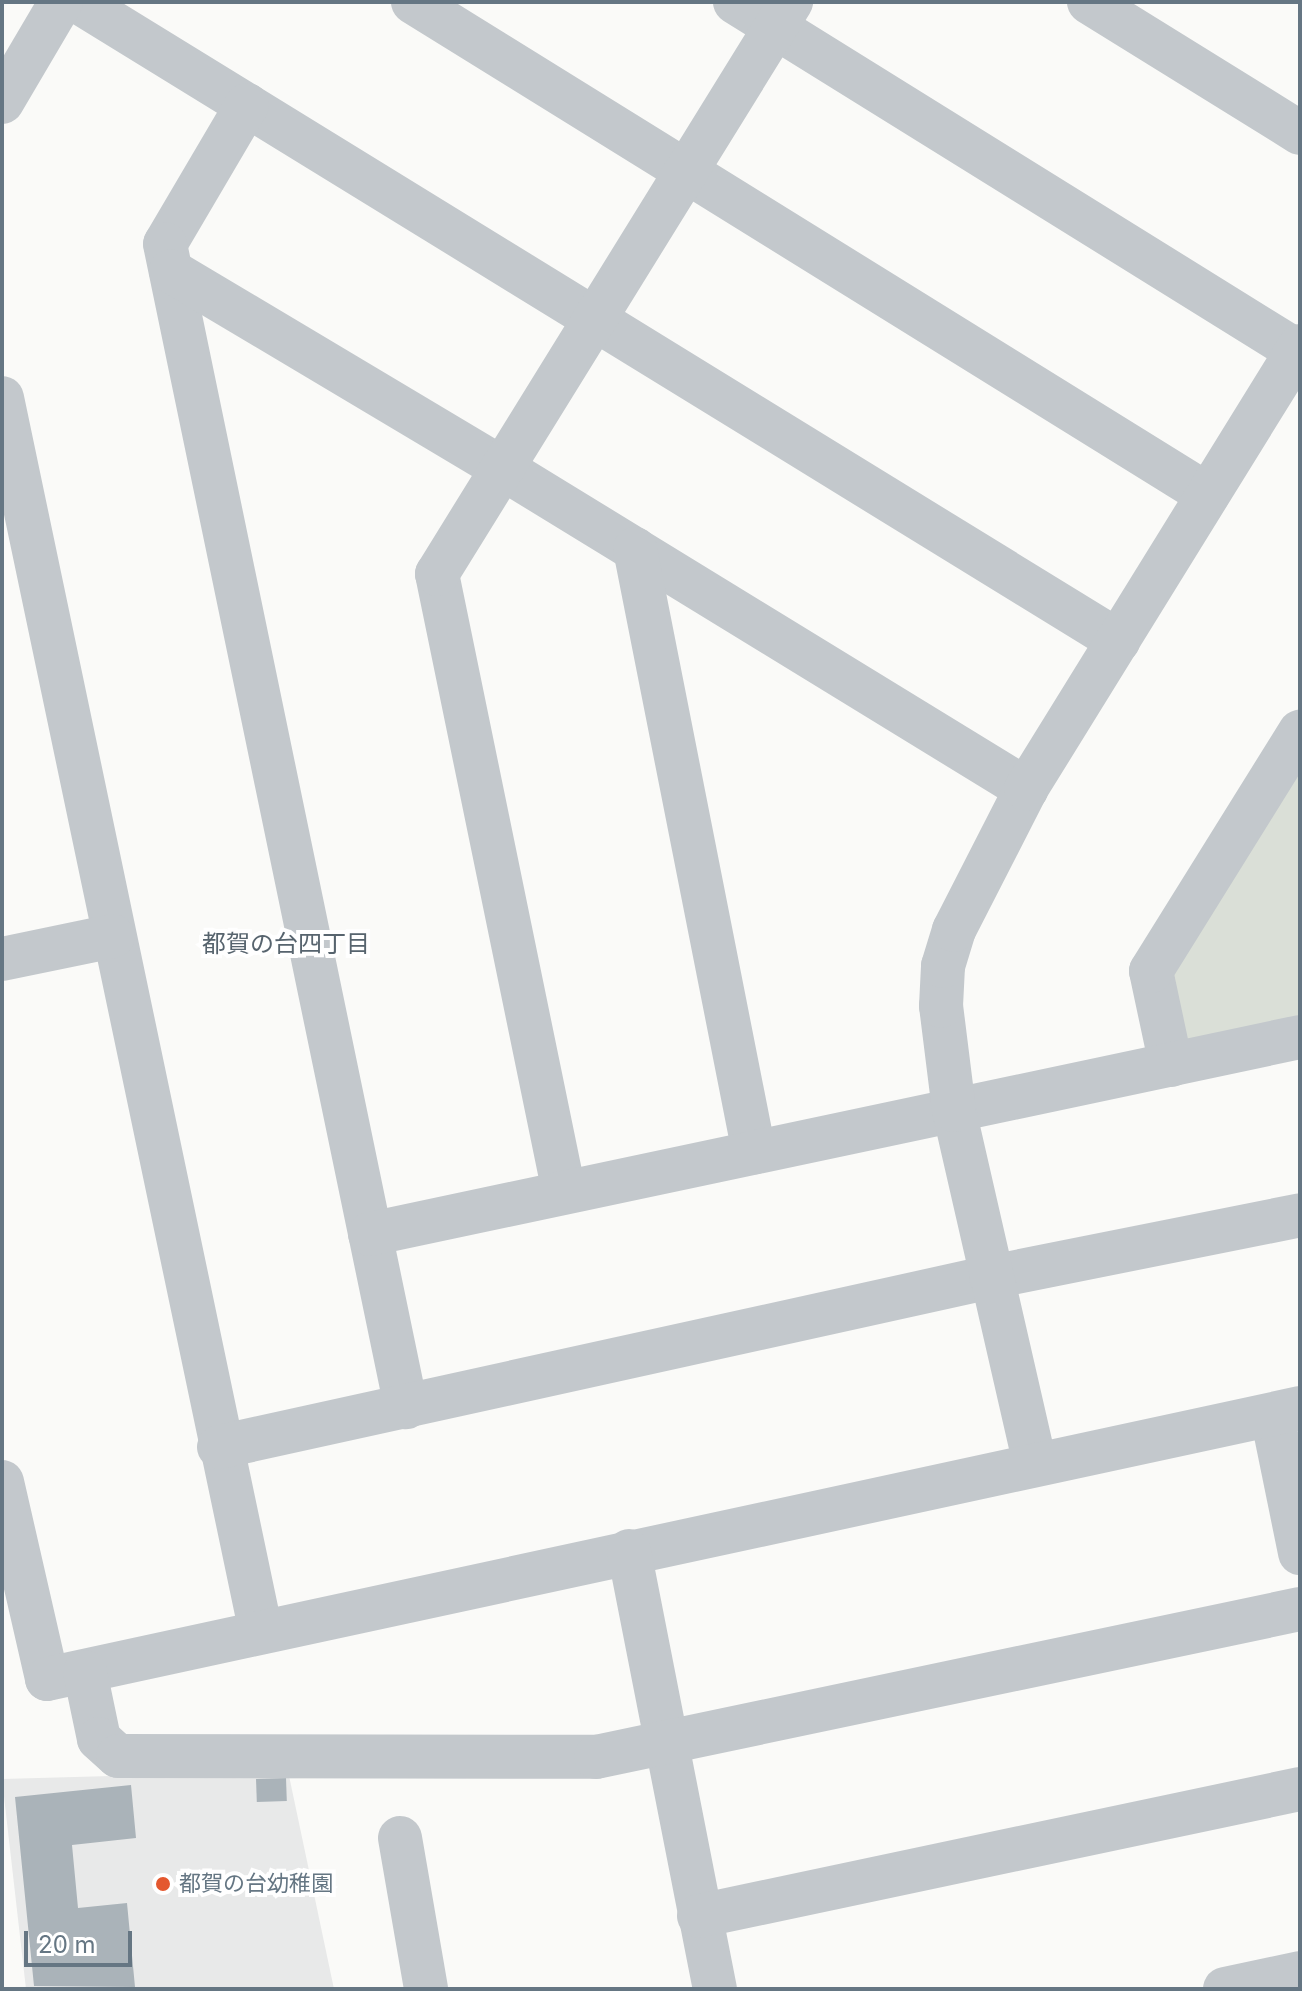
<!DOCTYPE html>
<meta charset="utf-8">
<style>
body{margin:0}
#map{position:relative;width:1302px;height:1991px;overflow:hidden;background:#fafaf8;font-family:Inter,"Noto Sans JP",sans-serif}
div>[style]{position:absolute}
.built>*{inset:0;background:#e8e9e9}
.green>*{inset:0;background:#dadfd7}
.building>*{inset:0;background:#aab3b9;transform-origin:0 0}
.minor>*{height:44px;margin:-22px;padding:0 22px;transform-origin:22px;border-radius:22px;background:#c3c8cc}
.dots>*{width:22px;height:22px;translate:-50% -50%;box-sizing:border-box;border:4px solid #fff;border-radius:50%}
span{translate:-50% -50%;white-space:nowrap;text-align:center;line-height:1.15;-webkit-text-stroke:8px #fff;paint-order:stroke}
.poi-label{font-size:22px;color:#657683}
.left{translate:0 -50%;text-align:left}
.neighbourhood-label{font-size:24px;color:#57646e}
.frame{position:absolute;inset:0;border:4px solid #657683;pointer-events:none}
.scale{position:absolute;left:24px;top:1931px;width:108px;height:36px;box-sizing:border-box;border:4px solid #657683;border-top:0;padding-left:10px;font-size:24px;line-height:28px;white-space:nowrap;color:#657683;-webkit-text-stroke:6px #fff;paint-order:stroke}
</style>
<div id="map">
<div class="built">
<i style="clip-path:polygon(288px 1771px,334px 1989px,26px 1989px,2px 1779px)"></i>
</div>
<div class="green">
<i style="clip-path:polygon(1300px 763px,1300px 1016px,1185px 1042px,1172px 976px)"></i>
</div>
<div class="building">
<i style="left:286px;top:1778px;width:23px;height:30px;rotate:88deg"></i>
<i style="clip-path:polygon(131px 1785px,136px 1838px,72px 1845px,78px 1908px,127px 1903px,135px 1987px,34px 1986px,15px 1797px)"></i>
</div>
<div class="minor">
<i style="left:79px;top:2px;width:1220px;rotate:31.59deg"></i>
<i style="left:413px;top:2px;width:935px;rotate:31.8deg"></i>
<i style="left:735px;top:2px;width:665px;rotate:31.85deg"></i>
<i style="left:1089px;top:2px;width:248px;rotate:31.8deg"></i>
<i style="left:2px;top:102px;width:116px;rotate:-59.5deg"></i>
<i style="left:247px;top:105px;width:161px;rotate:120.5deg"></i>
<i style="left:165px;top:244px;width:1188px;rotate:78.29deg"></i>
<i style="left:171px;top:271px;width:385px;rotate:30.8deg"></i>
<i style="left:502px;top:468px;width:615px;rotate:31.49deg"></i>
<i style="left:2px;top:398px;width:1261px;rotate:78.15deg"></i>
<i style="left:635px;top:549px;width:615px;rotate:78.84deg"></i>
<i style="left:2px;top:959px;width:113px;rotate:-11.7deg"></i>
<i style="left:1171px;top:1065px;width:96px;rotate:-102deg"></i>
<i style="left:1151px;top:971px;width:282px;rotate:-58.1deg"></i>
<i style="left:564px;top:1192px;width:631px;rotate:-101.61deg"></i>
<i style="left:437px;top:574px;width:673px;rotate:-58.25deg"></i>
<i style="left:370px;top:1234px;width:951px;rotate:-11.96deg"></i>
<i style="left:1272px;top:1415px;width:141px;rotate:78.5deg"></i>
<i style="left:219px;top:1447px;width:790px;rotate:-12.42deg"></i>
<i style="left:991px;top:1277px;width:315px;rotate:-11.3deg"></i>
<i style="left:1035px;top:1464px;width:363px;rotate:-102.9deg"></i>
<i style="left:954px;top:1110px;width:105px;rotate:-97.1deg"></i>
<i style="left:941px;top:1006px;width:40px;rotate:-87.1deg"></i>
<i style="left:943px;top:966px;width:38px;rotate:-73deg"></i>
<i style="left:954px;top:930px;width:158px;rotate:-62.9deg"></i>
<i style="left:1026px;top:789px;width:521px;rotate:-58.26deg"></i>
<i style="left:2px;top:1482px;width:202px;rotate:77.1deg"></i>
<i style="left:47px;top:1679px;width:1282px;rotate:-12.2deg"></i>
<i style="left:629px;top:1551px;width:446px;rotate:78.9deg"></i>
<i style="left:85px;top:1672px;width:68px;rotate:78.2deg"></i>
<i style="left:99px;top:1739px;width:25px;rotate:42deg"></i>
<i style="left:118px;top:1756px;width:478px;rotate:0.1deg"></i>
<i style="left:596px;top:1757px;width:719px;rotate:-11.87deg"></i>
<i style="left:400px;top:1838px;width:153px;rotate:80.2deg"></i>
<i style="left:699px;top:1916px;width:614px;rotate:-11.93deg"></i>
<i style="left:1225px;top:1989px;width:77px;rotate:-12deg"></i>
</div>
<div class="dots">
<i style="left:163px;top:1884px;background:#e4572e"></i>
</div>
<div class="poi-label">
<span class="left" style="left:179px;top:1884px">都賀の台幼稚園</span>
</div>
<div class="neighbourhood-label">
<span style="left:286px;top:944px">都賀の台四丁目</span>
</div>
<div class="frame"></div>
<div class="scale">20 m</div>
</div>
